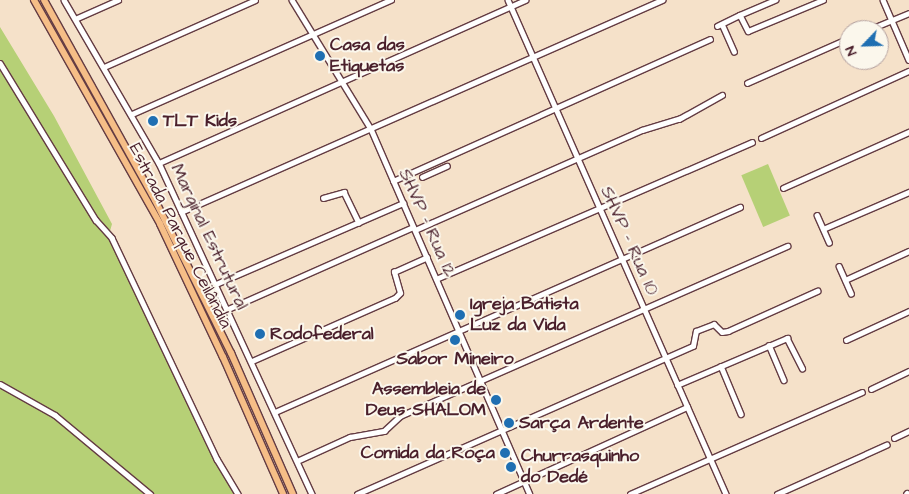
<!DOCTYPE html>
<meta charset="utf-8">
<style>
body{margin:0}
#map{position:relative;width:909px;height:494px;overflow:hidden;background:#f5e1c9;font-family:"Architects Daughter",sans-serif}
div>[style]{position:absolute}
.green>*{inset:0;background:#b6d076;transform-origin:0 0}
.roads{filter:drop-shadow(1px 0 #643c43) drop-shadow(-1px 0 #643c43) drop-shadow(0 1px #643c43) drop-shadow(0 -1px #643c43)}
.minor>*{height:4.5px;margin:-2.25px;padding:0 2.25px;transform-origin:2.25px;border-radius:2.25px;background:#fff}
.highway>*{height:6px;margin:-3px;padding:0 3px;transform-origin:3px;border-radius:3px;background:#f6be87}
.dots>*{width:14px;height:14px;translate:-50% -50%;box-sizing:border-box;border:2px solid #fbf7ec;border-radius:50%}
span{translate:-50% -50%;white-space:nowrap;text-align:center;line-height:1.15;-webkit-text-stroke:4px #fbf7ec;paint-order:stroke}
.poi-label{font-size:18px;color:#4a1f2b;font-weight:700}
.left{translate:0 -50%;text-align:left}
.right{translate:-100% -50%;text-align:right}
.street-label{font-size:18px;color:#4a1f2b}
.north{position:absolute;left:839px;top:20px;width:50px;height:50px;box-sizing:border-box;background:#fbf7ec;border:1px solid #b4a19f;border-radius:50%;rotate:246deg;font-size:14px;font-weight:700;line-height:20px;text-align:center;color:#4a1f2b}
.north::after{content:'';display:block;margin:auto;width:18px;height:22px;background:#1f6fb2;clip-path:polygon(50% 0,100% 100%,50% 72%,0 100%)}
</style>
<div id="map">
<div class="green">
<i style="clip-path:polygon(0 27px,54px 116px,112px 224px,108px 238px,164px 347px,214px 458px,236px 494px,0 494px)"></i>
<i style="left:768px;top:164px;width:56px;height:29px;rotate:67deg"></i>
</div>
<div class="roads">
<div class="minor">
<i style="left:64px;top:0;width:189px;rotate:59.8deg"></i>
<i style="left:159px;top:163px;width:365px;rotate:65.2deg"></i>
<i style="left:292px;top:0;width:151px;rotate:58.5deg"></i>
<i style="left:371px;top:129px;width:398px;rotate:66.5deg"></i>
<i style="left:508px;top:0;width:540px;rotate:66.19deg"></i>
<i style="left:776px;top:0;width:39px;rotate:157deg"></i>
<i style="left:740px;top:15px;width:18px;rotate:63deg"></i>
<i style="left:748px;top:31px;width:81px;rotate:-22.5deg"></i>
<i style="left:883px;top:0;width:65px;rotate:66.6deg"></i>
<i style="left:75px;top:19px;width:47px;rotate:-23.8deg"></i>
<i style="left:722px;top:24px;width:30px;rotate:66deg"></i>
<i style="left:717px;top:26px;width:25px;rotate:-26deg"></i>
<i style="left:868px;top:30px;width:44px;rotate:-22.5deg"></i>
<i style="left:0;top:63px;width:184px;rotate:58.6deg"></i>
<i style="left:96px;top:220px;width:24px;rotate:48deg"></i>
<i style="left:112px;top:238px;width:245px;rotate:64.6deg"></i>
<i style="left:217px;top:459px;width:41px;rotate:59deg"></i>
<i style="left:104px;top:67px;width:165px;rotate:-23.9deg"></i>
<i style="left:747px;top:83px;width:111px;rotate:-23.8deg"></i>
<i style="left:132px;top:114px;width:283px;rotate:-23.8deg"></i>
<i style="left:761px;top:138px;width:162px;rotate:-24.4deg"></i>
<i style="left:159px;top:163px;width:401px;rotate:-24deg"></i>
<i style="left:422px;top:177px;width:27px;rotate:-24deg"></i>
<i style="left:393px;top:181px;width:347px;rotate:-24.1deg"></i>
<i style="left:783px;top:188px;width:138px;rotate:-24deg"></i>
<i style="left:323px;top:198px;width:22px;rotate:-16deg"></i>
<i style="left:344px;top:192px;width:34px;rotate:64deg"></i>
<i style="left:181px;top:212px;width:526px;rotate:-23.79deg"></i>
<i style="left:817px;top:215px;width:30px;rotate:66deg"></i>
<i style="left:823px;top:229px;width:94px;rotate:-23.3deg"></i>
<i style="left:415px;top:230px;width:248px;rotate:-23.8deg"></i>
<i style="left:642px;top:130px;width:39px;rotate:-17deg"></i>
<i style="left:679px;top:119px;width:49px;rotate:-29.2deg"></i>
<i style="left:839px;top:266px;width:30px;rotate:66deg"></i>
<i style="left:436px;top:279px;width:344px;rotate:-23.4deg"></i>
<i style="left:845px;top:280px;width:70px;rotate:-24.4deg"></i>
<i style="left:216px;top:284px;width:204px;rotate:-23.4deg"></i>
<i style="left:228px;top:309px;width:202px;rotate:-23.9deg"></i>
<i style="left:846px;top:340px;width:69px;rotate:-24.7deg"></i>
<i style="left:769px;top:345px;width:38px;rotate:67deg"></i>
<i style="left:252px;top:361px;width:156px;rotate:-23.8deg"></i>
<i style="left:395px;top:298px;width:7px;rotate:-45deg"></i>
<i style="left:400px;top:293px;width:22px;rotate:-106deg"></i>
<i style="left:394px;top:272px;width:36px;rotate:-24deg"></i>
<i style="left:721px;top:366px;width:52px;rotate:67.4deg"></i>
<i style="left:0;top:384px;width:63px;rotate:29.4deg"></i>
<i style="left:55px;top:415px;width:124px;rotate:39.7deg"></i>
<i style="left:677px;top:385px;width:120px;rotate:-23.1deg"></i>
<i style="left:787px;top:338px;width:34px;rotate:63deg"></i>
<i style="left:871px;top:389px;width:42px;rotate:-25.3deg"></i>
<i style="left:275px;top:412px;width:508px;rotate:-23.79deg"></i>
<i style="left:894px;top:438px;width:17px;rotate:-25deg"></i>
<i style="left:297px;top:461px;width:58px;rotate:-24.4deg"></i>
<i style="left:350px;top:437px;width:35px;rotate:-10deg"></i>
<i style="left:384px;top:431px;width:22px;rotate:-43deg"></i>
<i style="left:400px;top:416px;width:423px;rotate:-23.7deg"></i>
<i style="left:357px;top:494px;width:367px;rotate:-23.8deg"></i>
<i style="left:693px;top:346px;width:15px;rotate:-79deg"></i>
<i style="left:696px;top:331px;width:19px;rotate:-21deg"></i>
<i style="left:714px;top:324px;width:11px;rotate:45deg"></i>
<i style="left:722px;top:332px;width:6px;rotate:-9deg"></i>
<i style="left:728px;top:331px;width:98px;rotate:-24.2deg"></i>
<i style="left:496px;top:494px;width:210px;rotate:-24.5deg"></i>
<i style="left:630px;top:494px;width:253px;rotate:-23.7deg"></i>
<i style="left:777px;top:494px;width:120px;rotate:-24.2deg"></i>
<i style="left:906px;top:494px;width:1px;rotate:-45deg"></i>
</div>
<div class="highway">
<i style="left:34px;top:0;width:257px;rotate:60.6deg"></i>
<i style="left:160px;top:224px;width:147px;rotate:64.7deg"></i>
<i style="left:223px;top:357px;width:150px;rotate:66.3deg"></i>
<i style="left:44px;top:0;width:229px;rotate:61deg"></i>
<i style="left:155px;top:200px;width:171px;rotate:63.6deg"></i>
<i style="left:231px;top:353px;width:154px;rotate:66.3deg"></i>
</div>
</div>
<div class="dots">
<i style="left:320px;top:56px;background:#1f6fb2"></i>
<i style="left:153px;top:121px;background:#1f6fb2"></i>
<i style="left:460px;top:315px;background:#1f6fb2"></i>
<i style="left:260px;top:334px;background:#1f6fb2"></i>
<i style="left:455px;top:340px;background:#1f6fb2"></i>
<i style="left:496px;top:400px;background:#1f6fb2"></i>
<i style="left:509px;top:423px;background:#1f6fb2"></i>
<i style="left:505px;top:453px;background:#1f6fb2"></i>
<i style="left:511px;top:467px;background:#1f6fb2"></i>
</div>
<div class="poi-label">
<span class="left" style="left:330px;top:56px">Casa das<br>Etiquetas</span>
<span class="left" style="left:163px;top:121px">TLT Kids</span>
<span class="left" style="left:470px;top:315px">Igreja Batista<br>Luz da Vida</span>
<span class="left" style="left:270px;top:334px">Rodofederal</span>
<span style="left:455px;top:359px">Sabor Mineiro</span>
<span class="right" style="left:486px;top:400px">Assembleia de<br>Deus SHALOM</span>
<span class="left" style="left:519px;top:423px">Sarça Ardente</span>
<span class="right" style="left:495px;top:453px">Comida da Roça</span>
<span class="left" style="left:521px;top:467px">Churrasquinho<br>do Dedé</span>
</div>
<div class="street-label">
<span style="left:427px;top:223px;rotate:66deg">SHVP - Rua 12</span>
<span style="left:180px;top:236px;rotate:63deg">Estrada Parque Ceilândia</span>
<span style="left:209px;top:237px;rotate:65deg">Marginal Estrutural</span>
<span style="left:629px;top:241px;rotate:66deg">SHVP - Rua 10</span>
</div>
<div class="north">N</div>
</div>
